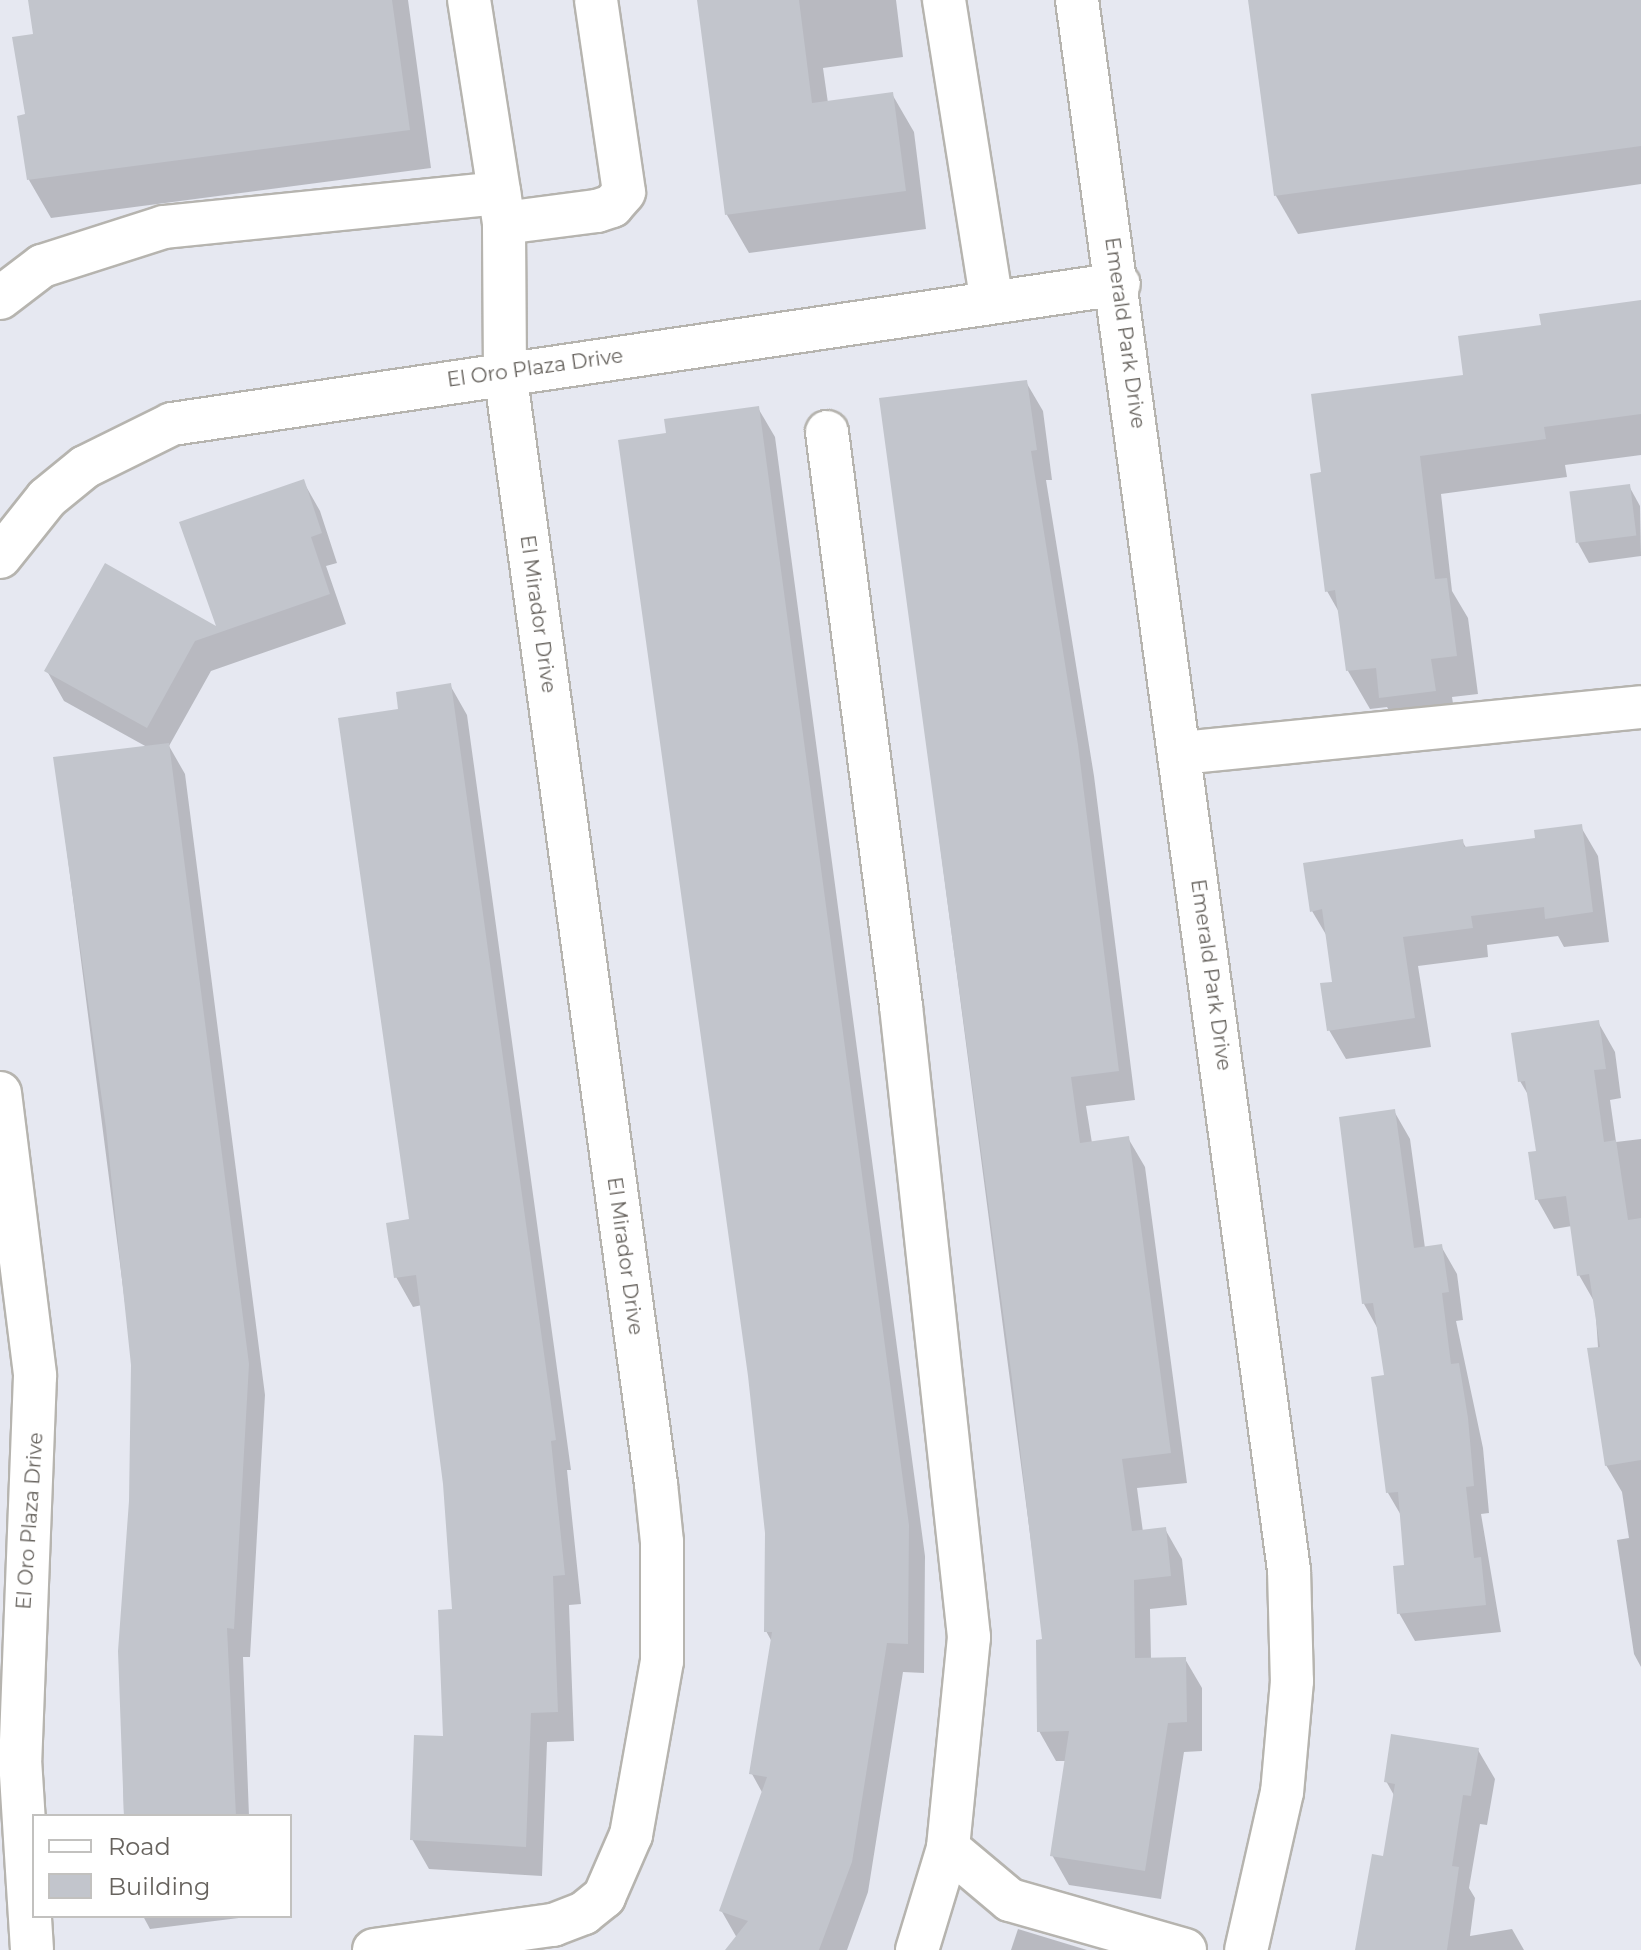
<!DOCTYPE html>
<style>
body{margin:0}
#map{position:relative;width:1641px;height:1950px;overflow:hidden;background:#e6e8f1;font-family:Montserrat,sans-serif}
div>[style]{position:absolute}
.shadow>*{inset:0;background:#0003}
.building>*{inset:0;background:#c2c5cc;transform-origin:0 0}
.roads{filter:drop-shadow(2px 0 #b6b4af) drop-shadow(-2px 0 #b6b4af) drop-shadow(0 2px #b6b4af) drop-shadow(0 -2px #b6b4af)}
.minor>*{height:42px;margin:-21px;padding:0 21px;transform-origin:21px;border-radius:21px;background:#fff}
span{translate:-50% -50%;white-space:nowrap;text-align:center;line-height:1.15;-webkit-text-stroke:6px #fff;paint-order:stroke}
.street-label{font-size:20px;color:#67635e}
.legend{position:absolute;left:32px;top:1814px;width:260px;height:104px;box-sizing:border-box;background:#fff;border:2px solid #c2c1bf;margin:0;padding:10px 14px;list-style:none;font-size:24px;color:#67635e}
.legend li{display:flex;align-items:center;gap:16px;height:40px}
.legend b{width:40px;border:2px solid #c2c1bf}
</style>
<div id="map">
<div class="shadow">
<i style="clip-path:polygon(30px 0,408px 0,431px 168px,51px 218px,29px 180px,20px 117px,27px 116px,35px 36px)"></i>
<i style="clip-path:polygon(699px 0,896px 0,903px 57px,823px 68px,828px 103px,892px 94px,914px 132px,926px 229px,749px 253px,727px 215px)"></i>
<i style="clip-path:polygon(1250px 0,1641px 0,1641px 184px,1298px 234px,1276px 196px)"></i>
<i style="clip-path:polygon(1641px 302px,1641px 455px,1565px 465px,1567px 477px,1441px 494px,1452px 591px,1468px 618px,1478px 694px,1452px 697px,1457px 729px,1403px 736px,1387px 707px,1370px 709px,1348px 671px,1340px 614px,1327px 591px,1323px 474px,1543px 327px)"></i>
<i style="clip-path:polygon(1026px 382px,1043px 411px,1052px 480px,1046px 480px,1094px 776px,1135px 1100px,1086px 1106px,1092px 1143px,1128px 1138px,1145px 1167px,1187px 1483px,1137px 1488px,1143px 1532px,1165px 1529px,1182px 1559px,1187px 1605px,1150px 1609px,1151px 1659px,1185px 1659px,1202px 1688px,1202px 1751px,1184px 1752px,1161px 1899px,1069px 1885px,1052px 1855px,1067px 1761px,1056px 1761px,1039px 1731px,1044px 1641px,882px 400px)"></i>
<i style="clip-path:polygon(758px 408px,775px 437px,925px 1556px,924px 1673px,903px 1672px,868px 1892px,847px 1950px,727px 1950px,737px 1938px,721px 1910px,763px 1794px,752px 1774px,772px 1642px,766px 1631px,767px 1533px,668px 435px)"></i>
<i style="clip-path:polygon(303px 481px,320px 511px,337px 563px,326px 566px,346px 624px,211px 671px,169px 746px,185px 774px,265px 1395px,250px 1657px,243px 1657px,249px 1816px,124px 1816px,120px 1651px,131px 1501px,133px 1365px,55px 758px,147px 747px,64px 701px,47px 671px,219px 630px)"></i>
<i style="clip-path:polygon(1629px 486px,1640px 506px,1641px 556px,1589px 563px,1578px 543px)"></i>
<i style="clip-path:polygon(450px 685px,467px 715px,571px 1470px,567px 1470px,581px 1604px,569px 1605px,574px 1741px,547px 1742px,542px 1876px,429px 1869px,412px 1839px,445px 1738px,455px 1611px,445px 1484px,422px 1305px,413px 1307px,396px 1277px,411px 1221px,400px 710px)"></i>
<i style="clip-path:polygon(1581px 827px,1598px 856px,1609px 942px,1564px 947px,1558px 936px,1487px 945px,1488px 957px,1418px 966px,1431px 1047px,1346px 1059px,1329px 1030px,1334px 983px,1328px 938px,1312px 911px,1462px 841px,1467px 849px,1537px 840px)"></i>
<i style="clip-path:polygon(1598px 1022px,1615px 1052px,1621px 1098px,1610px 1100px,1616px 1142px,1641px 1139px,1641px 1667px,1634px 1654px,1617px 1540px,1629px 1538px,1622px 1492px,1606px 1465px,1595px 1303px,1579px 1275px,1572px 1226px,1554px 1229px,1537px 1199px,1538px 1153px,1530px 1098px,1520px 1081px)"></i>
<i style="clip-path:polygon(1394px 1111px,1410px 1139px,1425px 1248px,1441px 1246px,1457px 1274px,1463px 1320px,1456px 1321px,1483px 1448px,1489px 1513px,1481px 1514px,1501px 1632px,1415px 1641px,1399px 1613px,1407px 1567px,1402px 1517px,1388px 1493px,1386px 1377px,1379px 1331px,1364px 1304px,1341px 1119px)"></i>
<i style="clip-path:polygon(1478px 1750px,1495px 1779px,1487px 1825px,1480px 1824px,1469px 1888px,1475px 1898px,1470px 1936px,1512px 1929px,1524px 1950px,1357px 1950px,1385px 1858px,1395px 1797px,1386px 1781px)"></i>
<i style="clip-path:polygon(143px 1916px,255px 1916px,150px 1929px)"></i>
<i style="clip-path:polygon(1018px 1929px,1087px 1950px,1011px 1950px)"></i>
</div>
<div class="building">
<i style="clip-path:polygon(28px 0,392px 0,410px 130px,27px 180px,17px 116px,25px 114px,12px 37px,33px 34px)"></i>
<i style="clip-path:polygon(697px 0,799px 0,812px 103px,893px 92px,906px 191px,725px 215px)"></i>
<i style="clip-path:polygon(1248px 0,1641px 0,1641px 146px,1274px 196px)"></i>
<i style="clip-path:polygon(1641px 300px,1641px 414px,1544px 427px,1546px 439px,1420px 456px,1435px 579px,1447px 578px,1457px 656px,1431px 659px,1436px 691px,1379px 698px,1376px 668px,1346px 671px,1335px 590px,1325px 592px,1310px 474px,1321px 472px,1311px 394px,1463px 375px,1458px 336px,1541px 325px,1539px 314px)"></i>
<i style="clip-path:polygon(1027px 380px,1037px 450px,1031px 451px,1078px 745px,1119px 1071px,1071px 1077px,1080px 1143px,1129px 1136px,1171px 1453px,1122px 1459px,1132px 1531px,1166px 1527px,1171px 1576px,1134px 1580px,1135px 1658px,1186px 1657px,1187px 1722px,1168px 1723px,1145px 1871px,1050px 1856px,1069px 1731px,1037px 1732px,1036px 1640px,1042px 1639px,1012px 1379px,879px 398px)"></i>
<i style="clip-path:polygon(759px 406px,909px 1525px,908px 1644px,887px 1643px,852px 1862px,819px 1950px,725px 1950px,748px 1921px,719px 1911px,767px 1777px,749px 1774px,772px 1632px,764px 1632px,765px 1533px,748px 1376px,618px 440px,666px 433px,664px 419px)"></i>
<i style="clip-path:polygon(304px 479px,322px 533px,311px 537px,330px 594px,195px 641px,147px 728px,44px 671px,105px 563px,216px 626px,179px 522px)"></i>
<i style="left:1630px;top:484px;width:52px;height:61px;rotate:83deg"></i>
<i style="clip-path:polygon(451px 683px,556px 1440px,551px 1441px,565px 1575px,553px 1576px,558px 1712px,531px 1713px,526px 1847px,410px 1840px,414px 1735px,443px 1736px,438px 1610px,452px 1609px,443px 1484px,416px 1275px,394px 1278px,386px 1223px,409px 1219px,338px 718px,398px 709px,396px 692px)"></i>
<i style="clip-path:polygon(169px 743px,249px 1364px,234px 1629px,227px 1628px,236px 1816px,124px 1816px,118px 1651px,129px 1501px,131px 1365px,106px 1128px,53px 757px)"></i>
<i style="clip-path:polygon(1582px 824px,1593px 912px,1545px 919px,1544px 907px,1471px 916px,1473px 928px,1403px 937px,1415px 1018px,1327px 1031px,1320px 983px,1332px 982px,1322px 909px,1310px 912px,1303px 863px,1463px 839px,1464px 847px,1535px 838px,1534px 830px)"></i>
<i style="clip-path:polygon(1599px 1020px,1606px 1069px,1594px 1070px,1604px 1142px,1616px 1140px,1628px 1220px,1641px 1218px,1641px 1460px,1605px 1466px,1587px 1348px,1600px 1347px,1589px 1274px,1577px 1276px,1566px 1196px,1535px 1200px,1528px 1152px,1536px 1151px,1525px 1081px,1518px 1082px,1511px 1033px)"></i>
<i style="clip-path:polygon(1395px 1109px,1414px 1248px,1442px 1244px,1449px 1292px,1442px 1293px,1451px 1364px,1459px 1363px,1468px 1418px,1474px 1486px,1466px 1487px,1474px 1558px,1481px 1557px,1486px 1605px,1397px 1614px,1393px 1566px,1404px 1565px,1398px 1492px,1386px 1493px,1371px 1377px,1384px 1375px,1373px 1303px,1362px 1304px,1339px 1117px)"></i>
<i style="clip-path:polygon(1391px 1734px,1479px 1748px,1471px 1796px,1463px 1795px,1452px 1866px,1459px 1867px,1447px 1950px,1355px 1950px,1372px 1854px,1383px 1856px,1395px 1784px,1384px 1782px)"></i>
</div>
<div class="roads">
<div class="minor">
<i style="left:944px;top:0;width:306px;rotate:81deg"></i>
<i style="left:1077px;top:0;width:1584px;rotate:82.31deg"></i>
<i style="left:1289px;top:1570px;width:111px;rotate:88.5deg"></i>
<i style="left:1292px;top:1681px;width:111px;rotate:95.1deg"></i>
<i style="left:1282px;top:1792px;width:162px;rotate:102.8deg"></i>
<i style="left:504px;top:223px;width:94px;rotate:-7.4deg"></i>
<i style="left:597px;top:211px;width:16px;rotate:-18deg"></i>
<i style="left:612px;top:206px;width:18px;rotate:-49deg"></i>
<i style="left:624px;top:192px;width:194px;rotate:-98.3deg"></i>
<i style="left:0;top:298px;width:53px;rotate:-37.3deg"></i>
<i style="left:42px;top:266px;width:128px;rotate:-17.7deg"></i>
<i style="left:164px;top:227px;width:337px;rotate:-5.8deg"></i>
<i style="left:827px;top:432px;width:579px;rotate:82.65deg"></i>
<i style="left:901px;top:1006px;width:635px;rotate:83.85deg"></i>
<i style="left:969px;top:1637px;width:212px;rotate:95.7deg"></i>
<i style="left:948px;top:1848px;width:107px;rotate:106.9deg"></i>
<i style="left:0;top:557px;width:75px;rotate:-51.5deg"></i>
<i style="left:47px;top:498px;width:49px;rotate:-39.2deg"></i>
<i style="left:85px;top:467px;width:97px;rotate:-26.3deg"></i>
<i style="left:172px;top:424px;width:957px;rotate:-8.41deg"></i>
<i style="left:1181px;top:753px;width:462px;rotate:-5.7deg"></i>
<i style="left:0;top:1093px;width:285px;rotate:82.9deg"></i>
<i style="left:35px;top:1376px;width:383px;rotate:92.2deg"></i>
<i style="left:20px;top:1759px;width:191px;rotate:86.4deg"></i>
<i style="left:948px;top:1848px;width:81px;rotate:40deg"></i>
<i style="left:1010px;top:1900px;width:182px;rotate:15.9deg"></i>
<i style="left:374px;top:1950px;width:181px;rotate:-8deg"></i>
<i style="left:553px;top:1925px;width:33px;rotate:-21deg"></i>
<i style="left:584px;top:1913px;width:26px;rotate:-39deg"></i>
<i style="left:604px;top:1897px;width:68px;rotate:-66.5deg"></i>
<i style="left:631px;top:1835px;width:177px;rotate:-79.9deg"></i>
<i style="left:662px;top:1661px;width:119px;rotate:-90deg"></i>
<i style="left:662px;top:1542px;width:58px;rotate:-95.9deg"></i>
<i style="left:656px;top:1484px;width:1122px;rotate:-97.73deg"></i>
<i style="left:505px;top:372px;width:149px;rotate:-90.4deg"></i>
<i style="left:504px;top:223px;width:226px;rotate:-98.9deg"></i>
</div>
</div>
<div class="street-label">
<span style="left:1125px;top:333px;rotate:82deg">Emerald Park Drive</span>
<span style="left:535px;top:368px;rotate:-8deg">El Oro Plaza Drive</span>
<span style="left:538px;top:614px;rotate:82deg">El Mirador Drive</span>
<span style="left:1211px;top:975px;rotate:82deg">Emerald Park Drive</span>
<span style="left:625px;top:1256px;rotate:82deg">El Mirador Drive</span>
<span style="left:30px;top:1521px;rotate:-86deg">El Oro Plaza Drive</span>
</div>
<ul class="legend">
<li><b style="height:10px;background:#fff"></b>Road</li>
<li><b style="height:22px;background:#c2c5cc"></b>Building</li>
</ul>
</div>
